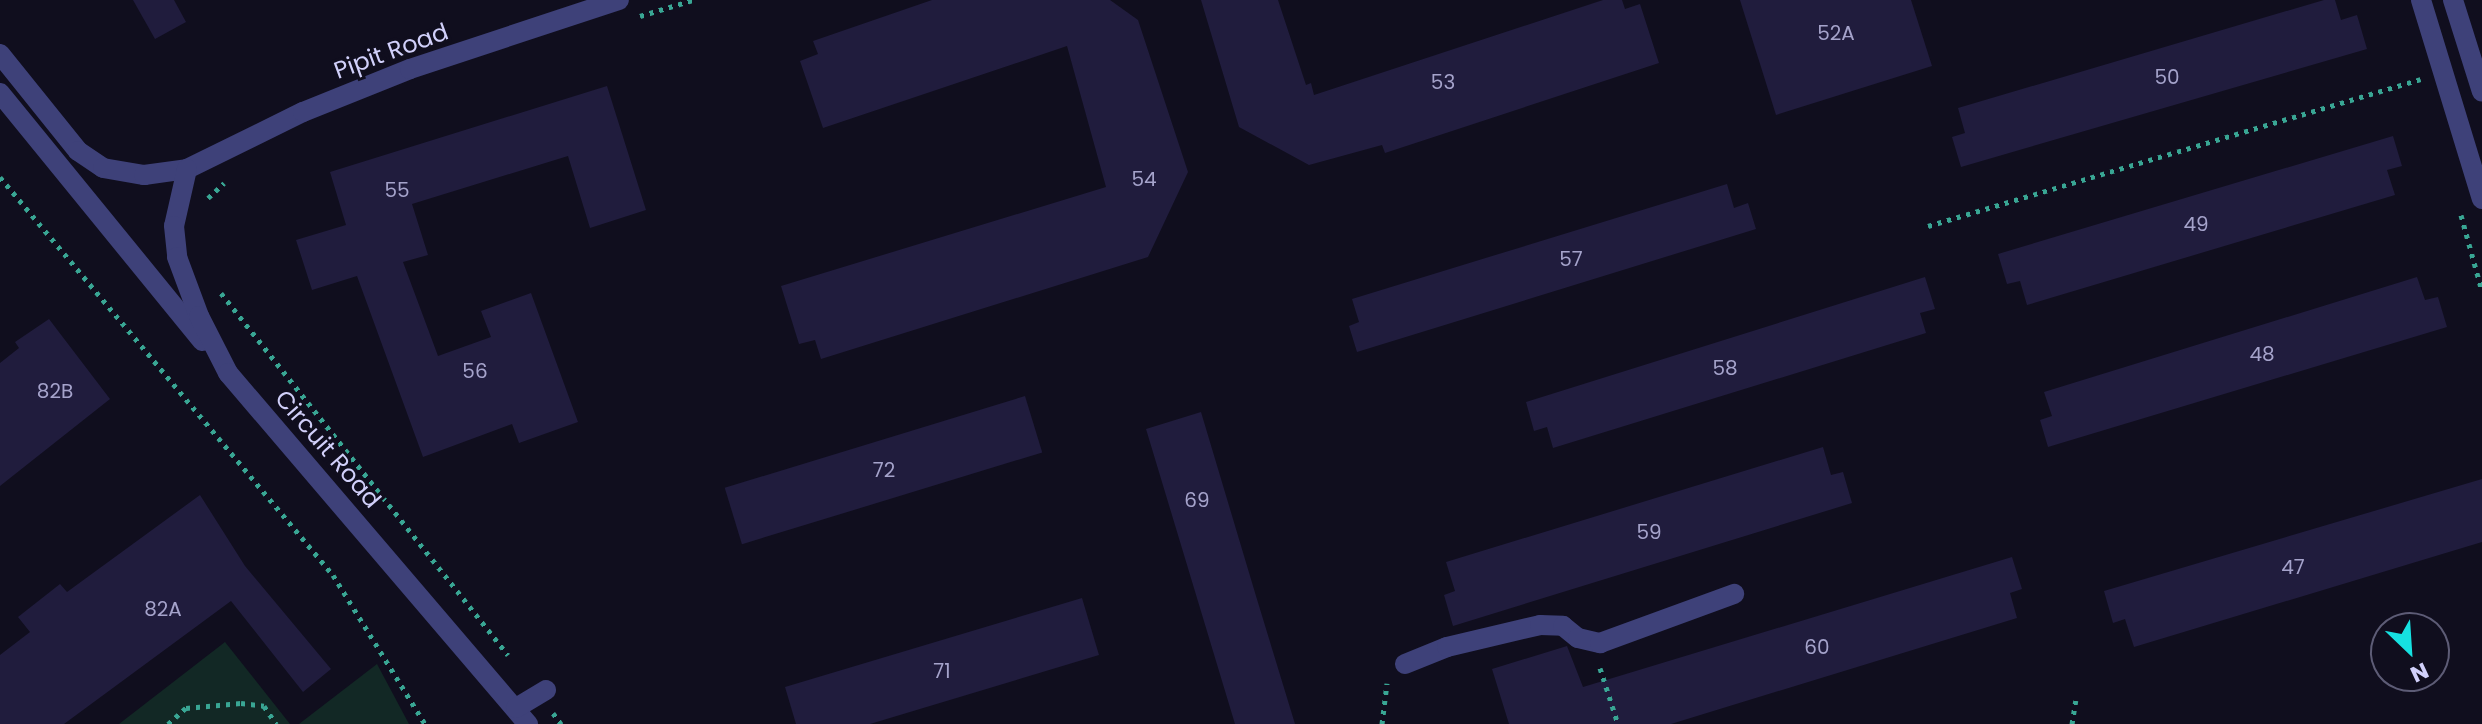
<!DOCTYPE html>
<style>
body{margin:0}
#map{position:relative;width:2482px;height:724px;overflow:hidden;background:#100e1e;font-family:Poppins,sans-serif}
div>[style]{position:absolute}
.green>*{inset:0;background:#122825}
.building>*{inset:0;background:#201c3d;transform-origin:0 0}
.path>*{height:5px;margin-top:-2.5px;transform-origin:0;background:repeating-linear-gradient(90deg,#39a694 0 4px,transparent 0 10px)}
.minor>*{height:20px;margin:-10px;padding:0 10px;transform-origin:10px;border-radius:10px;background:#3e4179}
span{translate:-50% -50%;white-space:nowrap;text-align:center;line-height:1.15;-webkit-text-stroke:6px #100e1e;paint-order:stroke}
.number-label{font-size:20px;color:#a5a3cb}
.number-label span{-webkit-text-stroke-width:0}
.street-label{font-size:24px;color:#d1d0fa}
.north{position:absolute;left:2370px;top:612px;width:80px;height:80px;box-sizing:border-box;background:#100e1e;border:2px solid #5d5c76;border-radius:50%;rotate:155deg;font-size:22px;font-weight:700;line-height:32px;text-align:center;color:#d1d0fa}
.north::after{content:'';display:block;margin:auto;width:28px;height:36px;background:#16e1e1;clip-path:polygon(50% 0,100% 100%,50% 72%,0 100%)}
</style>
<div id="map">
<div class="green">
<i style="clip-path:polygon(225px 642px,290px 724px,119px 724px)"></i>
<i style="clip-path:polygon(377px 664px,409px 724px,299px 724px)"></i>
</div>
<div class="building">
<i style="clip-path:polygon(133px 0,174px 0,186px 22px,155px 39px)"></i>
<i style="clip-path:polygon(932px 0,1110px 0,1138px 20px,1188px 172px,1148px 257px,821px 359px,815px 340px,799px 344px,781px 286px,1106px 187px,1067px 46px,823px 128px,800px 61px,818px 54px,813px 41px)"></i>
<i style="clip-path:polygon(1201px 0,1278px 0,1306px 85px,1311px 83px,1314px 95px,1603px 0,1622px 0,1625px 9px,1640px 4px,1659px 63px,1385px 153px,1382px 145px,1309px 165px,1239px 127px)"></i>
<i style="clip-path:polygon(1740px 0,1911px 0,1932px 66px,1776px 115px)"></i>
<i style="clip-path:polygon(2324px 0,2335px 0,2341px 20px,2357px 15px,2367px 49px,1961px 167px,1952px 137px,1965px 133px,1958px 108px)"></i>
<i style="clip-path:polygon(607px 86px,646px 210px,590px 228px,568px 156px,412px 204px,428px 255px,403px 262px,438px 356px,491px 337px,481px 311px,531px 293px,578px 422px,519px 443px,512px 424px,423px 457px,357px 276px,312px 290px,296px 240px,346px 225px,330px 172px)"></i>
<i style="clip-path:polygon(2393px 136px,2402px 166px,2387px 170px,2395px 195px,2027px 305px,2020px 281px,2007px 284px,1998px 254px)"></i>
<i style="clip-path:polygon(1727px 184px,1734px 208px,1748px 203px,1756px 229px,1357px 352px,1349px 326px,1359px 322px,1352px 299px)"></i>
<i style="clip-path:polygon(1925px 277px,1935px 309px,1920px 313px,1926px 333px,1553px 448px,1547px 427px,1534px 431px,1526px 402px)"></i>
<i style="clip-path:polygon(2417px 277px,2425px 300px,2438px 297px,2447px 327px,2048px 447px,2040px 420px,2052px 416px,2044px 392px)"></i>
<i style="clip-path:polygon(49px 319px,110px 399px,0 486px,0 363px,19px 348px,15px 342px)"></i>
<i style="left:1025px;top:396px;width:59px;height:314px;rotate:73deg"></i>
<i style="clip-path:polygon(1201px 412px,1256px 596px,1295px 724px,1235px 724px,1146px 429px)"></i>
<i style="clip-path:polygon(1823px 447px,1831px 475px,1843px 472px,1852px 503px,1453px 626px,1444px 595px,1455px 591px,1446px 562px)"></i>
<i style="clip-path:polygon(2482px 479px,2482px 542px,2134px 647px,2125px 619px,2113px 623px,2104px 591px)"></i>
<i style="clip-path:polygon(200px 495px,245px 566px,331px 669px,303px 692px,231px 601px,64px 724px,0 724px,0 655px,30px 632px,18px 617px,60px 584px,67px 592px)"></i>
<i style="clip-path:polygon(2012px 557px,2022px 589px,2010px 593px,2017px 618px,1671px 724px,1509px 724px,1492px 669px,1567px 646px,1583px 687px)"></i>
<i style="clip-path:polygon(1082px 598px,1099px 655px,870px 724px,796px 724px,785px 687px)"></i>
</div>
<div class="path">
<i style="left:640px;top:16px;width:55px;rotate:-16.8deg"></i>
<i style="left:0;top:177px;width:519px;rotate:50.08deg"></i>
<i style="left:333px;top:575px;width:175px;rotate:58.3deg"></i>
<i style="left:208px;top:198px;width:22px;rotate:-43deg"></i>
<i style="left:2461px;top:215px;width:79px;rotate:74.6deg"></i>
<i style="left:1928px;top:226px;width:514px;rotate:-16.6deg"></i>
<i style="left:221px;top:293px;width:462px;rotate:51.6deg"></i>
<i style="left:1600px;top:668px;width:59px;rotate:72.2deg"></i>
<i style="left:553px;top:713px;width:14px;rotate:54deg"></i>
<i style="left:168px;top:724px;width:24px;rotate:-42deg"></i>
<i style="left:186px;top:708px;width:55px;rotate:-5.2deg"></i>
<i style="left:241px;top:703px;width:23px;rotate:7deg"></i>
<i style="left:264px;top:706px;width:22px;rotate:56deg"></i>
<i style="left:1382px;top:724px;width:41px;rotate:-83deg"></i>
<i style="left:2072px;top:724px;width:24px;rotate:-81deg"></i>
</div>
<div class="minor">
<i style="left:2421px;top:0;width:208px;rotate:73deg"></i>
<i style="left:2453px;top:0;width:96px;rotate:72.5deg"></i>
<i style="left:0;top:54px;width:124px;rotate:51.2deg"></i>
<i style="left:78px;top:151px;width:30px;rotate:34deg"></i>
<i style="left:103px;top:168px;width:42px;rotate:9.7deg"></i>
<i style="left:144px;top:175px;width:43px;rotate:-7.9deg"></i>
<i style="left:187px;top:169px;width:129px;rotate:-26.2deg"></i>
<i style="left:303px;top:112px;width:115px;rotate:-21.9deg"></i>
<i style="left:410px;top:69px;width:220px;rotate:-18.3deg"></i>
<i style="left:0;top:93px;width:320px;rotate:50.8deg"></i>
<i style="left:187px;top:169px;width:58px;rotate:102.8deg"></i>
<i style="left:174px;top:226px;width:31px;rotate:84deg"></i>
<i style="left:177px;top:257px;width:63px;rotate:69.6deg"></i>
<i style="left:199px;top:316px;width:64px;rotate:63deg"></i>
<i style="left:228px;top:373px;width:462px;rotate:49.5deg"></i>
<i style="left:1405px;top:664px;width:45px;rotate:-22deg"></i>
<i style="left:1447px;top:647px;width:96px;rotate:-13.3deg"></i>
<i style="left:1540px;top:625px;width:23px;rotate:2deg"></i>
<i style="left:1563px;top:626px;width:19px;rotate:39deg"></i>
<i style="left:1578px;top:638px;width:23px;rotate:13deg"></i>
<i style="left:1600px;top:643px;width:143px;rotate:-20.1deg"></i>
<i style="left:516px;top:708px;width:35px;rotate:-31deg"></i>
</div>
<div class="number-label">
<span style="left:1836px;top:33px">52A</span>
<span style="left:2167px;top:77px">50</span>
<span style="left:1443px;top:82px">53</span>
<span style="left:1144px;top:179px">54</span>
<span style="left:397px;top:190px">55</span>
<span style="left:2196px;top:224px">49</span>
<span style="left:1571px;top:259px">57</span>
<span style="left:2262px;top:354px">48</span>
<span style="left:1725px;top:368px">58</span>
<span style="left:475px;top:371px">56</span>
<span style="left:55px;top:391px">82B</span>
<span style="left:884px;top:470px">72</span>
<span style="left:1197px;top:500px">69</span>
<span style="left:1649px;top:532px">59</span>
<span style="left:2293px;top:567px">47</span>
<span style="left:163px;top:609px">82A</span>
<span style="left:1817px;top:647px">60</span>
<span style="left:942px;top:671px">71</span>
</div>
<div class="street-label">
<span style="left:391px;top:51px;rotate:-20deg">Pipit Road</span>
<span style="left:328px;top:449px;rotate:49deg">Circuit Road</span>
</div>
<div class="north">N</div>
</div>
